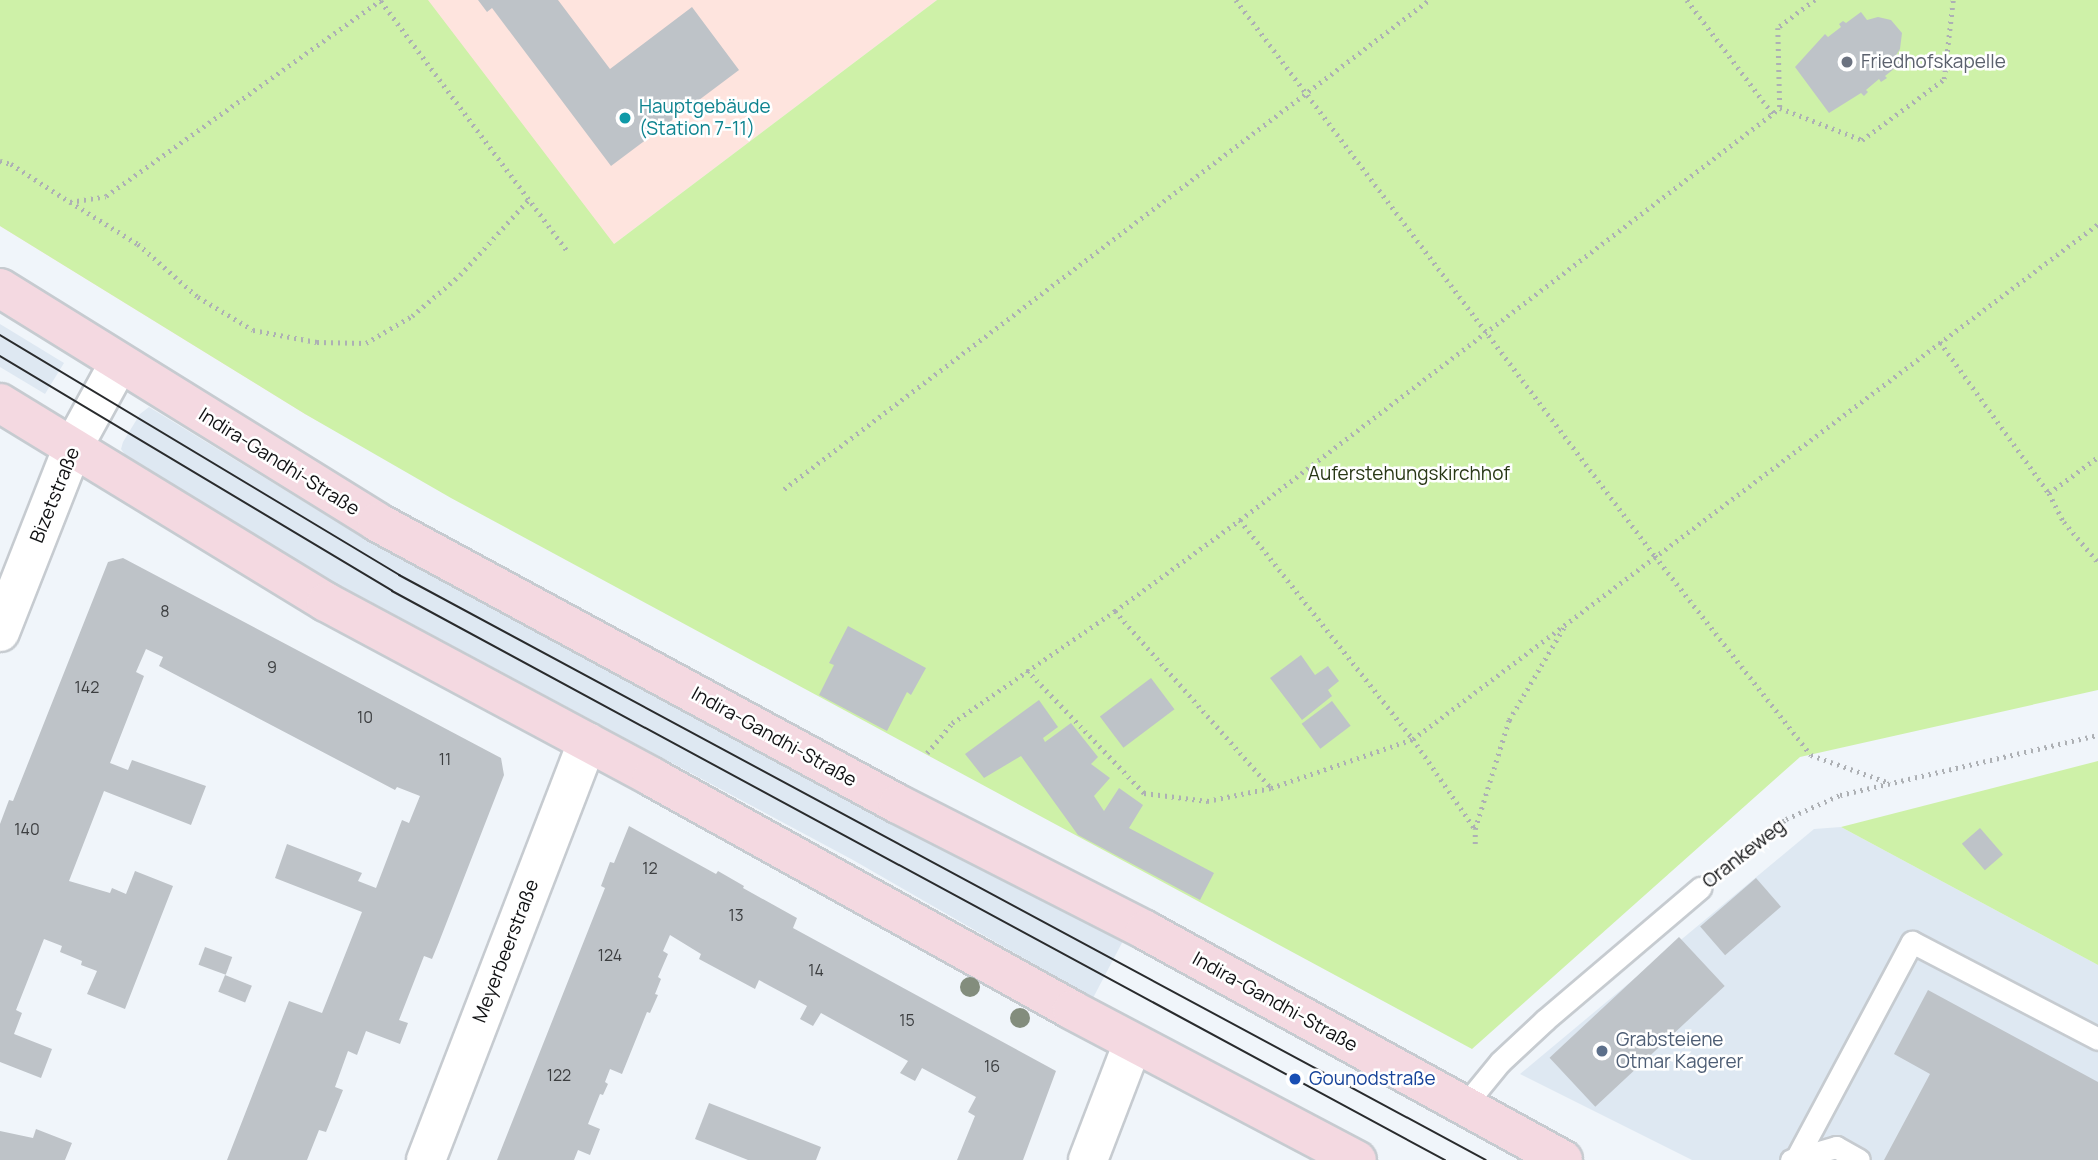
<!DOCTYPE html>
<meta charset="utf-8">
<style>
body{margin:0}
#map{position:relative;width:2098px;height:1160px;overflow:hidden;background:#f0f5fa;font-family:Manrope,sans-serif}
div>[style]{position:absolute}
.built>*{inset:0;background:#dee8f2}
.medical>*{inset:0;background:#fee4de}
.green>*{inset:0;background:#cef1a8}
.building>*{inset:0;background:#bec3c8;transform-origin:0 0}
.path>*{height:4.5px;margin-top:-2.25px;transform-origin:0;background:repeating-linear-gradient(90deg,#adb0b4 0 2px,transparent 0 7px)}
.roads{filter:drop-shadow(2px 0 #c6cbd0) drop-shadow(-2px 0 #c6cbd0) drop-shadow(0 2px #c6cbd0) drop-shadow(0 -2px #c6cbd0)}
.service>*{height:21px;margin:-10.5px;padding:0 10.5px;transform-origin:10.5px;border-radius:10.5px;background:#fff}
.minor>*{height:38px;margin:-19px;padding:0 19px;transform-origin:19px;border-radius:19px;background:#fff}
.secondary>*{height:38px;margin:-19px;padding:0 19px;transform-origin:19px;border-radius:19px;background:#f4d9e1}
.tram>*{height:2px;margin:-1px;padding:0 1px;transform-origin:1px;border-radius:1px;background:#292b2d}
.trees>*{width:20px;height:20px;margin:-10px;border-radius:50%;background:#838d7d}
.dots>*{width:19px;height:19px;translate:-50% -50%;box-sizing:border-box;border:4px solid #fff;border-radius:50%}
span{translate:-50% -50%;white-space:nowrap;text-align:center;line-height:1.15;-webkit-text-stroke:5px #fff;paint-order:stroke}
.number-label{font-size:16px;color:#3c3e40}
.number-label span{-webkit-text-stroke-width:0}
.worship-label{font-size:19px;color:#5b616d}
.left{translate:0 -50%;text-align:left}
.culture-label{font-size:19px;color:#0d838f}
.street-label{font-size:19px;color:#101113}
.park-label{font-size:19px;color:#293816}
.service-label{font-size:19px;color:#4e5e75}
.transit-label{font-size:19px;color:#164399}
</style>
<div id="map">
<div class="built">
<i style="clip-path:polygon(0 324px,64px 363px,45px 394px,0 367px)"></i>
<i style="clip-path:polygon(149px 407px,329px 517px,496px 610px,876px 815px,1124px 939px,1093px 998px,853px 860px,317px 573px,128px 459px,121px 449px,123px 442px,140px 414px)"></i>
<i style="clip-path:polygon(1841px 827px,2098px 965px,2098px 1160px,1692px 1160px,1520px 1074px,1814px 829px)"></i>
</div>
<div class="medical">
<i style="clip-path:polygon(0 0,937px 0,614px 244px,378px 454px,305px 414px,0 226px)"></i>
</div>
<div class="green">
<i style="clip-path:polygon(0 0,428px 0,614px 244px,937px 0,2098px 0,2098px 690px,1800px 757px,1472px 1049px,451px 498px,305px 414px,0 226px)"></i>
<i style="clip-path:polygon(2098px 761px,2098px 965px,1841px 827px)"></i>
</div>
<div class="building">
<i style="clip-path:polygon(478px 0,558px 0,610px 69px,692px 7px,739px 70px,611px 166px,492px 8px,487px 12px)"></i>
<i style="clip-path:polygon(1861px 12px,1867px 20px,1878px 17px,1891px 20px,1902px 33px,1900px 49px,1895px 57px,1900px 64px,1885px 76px,1887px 78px,1881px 82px,1879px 79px,1866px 90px,1868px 92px,1864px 96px,1861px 93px,1829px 113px,1795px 67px,1825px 34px,1828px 37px,1841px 27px,1839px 24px,1843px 21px,1846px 23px)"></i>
<i style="clip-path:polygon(123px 558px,501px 758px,504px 775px,439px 942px,432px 959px,424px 956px,399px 1020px,408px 1023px,400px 1044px,366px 1031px,357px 1055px,348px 1051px,335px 1087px,343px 1090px,326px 1132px,319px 1130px,307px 1160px,227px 1160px,289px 1001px,322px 1013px,362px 912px,275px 878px,287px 844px,362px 873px,358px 881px,376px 888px,402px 820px,409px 823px,420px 796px,397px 787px,395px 790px,159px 666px,163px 657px,146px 649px,136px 672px,144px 676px,110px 763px,128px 770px,132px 760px,206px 786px,191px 825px,104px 791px,69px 881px,110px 893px,112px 888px,126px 894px,135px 871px,173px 886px,125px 1009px,87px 994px,97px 971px,81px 965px,82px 961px,60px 952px,62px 946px,44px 939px,16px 1010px,22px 1013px,14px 1034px,52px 1049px,41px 1078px,0 1062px,0 824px,9px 800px,13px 801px,108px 562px)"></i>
<i style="clip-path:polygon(848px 626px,926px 668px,911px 695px,907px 692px,887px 731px,819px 695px,834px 665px,829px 663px)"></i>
<i style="clip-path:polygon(1301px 655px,1315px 675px,1328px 666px,1339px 681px,1328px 690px,1332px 696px,1302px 720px,1270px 678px)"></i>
<i style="left:1151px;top:678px;width:39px;height:64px;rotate:53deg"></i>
<i style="clip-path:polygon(1039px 700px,1058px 727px,1043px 738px,1045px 742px,1071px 723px,1098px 757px,1091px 764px,1110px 778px,1094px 796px,1104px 811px,1119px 788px,1143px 805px,1129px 828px,1214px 873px,1200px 900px,1078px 835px,1021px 756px,984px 778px,965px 754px)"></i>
<i style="left:1332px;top:701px;width:31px;height:38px;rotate:53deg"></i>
<i style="clip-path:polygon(629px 826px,716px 874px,718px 871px,744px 886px,743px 888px,797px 918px,793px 928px,1056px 1071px,1023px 1160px,957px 1160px,975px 1116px,968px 1112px,976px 1097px,922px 1068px,915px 1081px,900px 1073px,908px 1061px,821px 1013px,813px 1026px,800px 1019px,807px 1006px,759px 980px,755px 989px,699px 959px,701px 954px,670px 935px,663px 951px,668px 954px,658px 977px,661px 979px,655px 994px,658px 995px,650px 1013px,647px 1012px,622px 1074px,610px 1069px,605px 1082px,608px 1084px,603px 1095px,600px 1094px,588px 1124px,600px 1129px,590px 1155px,578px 1150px,574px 1160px,497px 1160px,605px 888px,601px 886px,610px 862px,614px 863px)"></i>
<i style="left:1980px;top:828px;width:35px;height:24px;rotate:49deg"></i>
<i style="left:1756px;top:878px;width:38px;height:74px;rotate:49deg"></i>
<i style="left:1679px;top:937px;width:67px;height:177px;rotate:47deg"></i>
<i style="left:205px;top:947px;width:29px;height:19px;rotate:20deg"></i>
<i style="left:225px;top:975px;width:29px;height:18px;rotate:22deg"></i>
<i style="clip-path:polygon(1928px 990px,2098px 1082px,2098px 1160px,1884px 1160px,1930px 1074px,1894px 1054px)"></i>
<i style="clip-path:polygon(709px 1103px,821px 1147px,816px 1160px,748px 1160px,695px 1139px)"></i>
<i style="clip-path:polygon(36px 1129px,72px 1143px,65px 1160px,0 1160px,0 1131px,33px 1138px)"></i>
</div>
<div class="path">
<i style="left:1236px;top:0;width:696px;rotate:53deg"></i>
<i style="left:1655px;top:556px;width:253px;rotate:51.9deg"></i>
<i style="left:1811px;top:755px;width:84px;rotate:19.5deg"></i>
<i style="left:1687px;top:0;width:143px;rotate:53deg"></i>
<i style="left:1815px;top:0;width:46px;rotate:142.9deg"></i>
<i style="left:1778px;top:28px;width:80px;rotate:88.6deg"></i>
<i style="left:1780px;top:108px;width:88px;rotate:21.3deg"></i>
<i style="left:1862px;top:140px;width:102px;rotate:-36.6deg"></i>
<i style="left:1944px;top:79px;width:80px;rotate:-83.5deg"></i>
<i style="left:381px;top:1px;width:313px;rotate:53.3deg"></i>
<i style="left:0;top:161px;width:11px;rotate:15deg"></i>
<i style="left:11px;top:164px;width:70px;rotate:32.8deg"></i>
<i style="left:70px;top:202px;width:36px;rotate:-9deg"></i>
<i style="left:106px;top:196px;width:338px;rotate:-35.5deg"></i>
<i style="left:70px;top:202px;width:80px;rotate:31.7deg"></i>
<i style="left:138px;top:244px;width:80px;rotate:41.5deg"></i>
<i style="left:198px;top:297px;width:64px;rotate:31deg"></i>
<i style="left:253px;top:330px;width:65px;rotate:10.6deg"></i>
<i style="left:317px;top:342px;width:49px;rotate:1.2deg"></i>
<i style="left:366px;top:343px;width:53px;rotate:-30.4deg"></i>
<i style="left:412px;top:316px;width:63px;rotate:-40.5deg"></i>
<i style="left:460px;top:275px;width:104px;rotate:-47.7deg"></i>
<i style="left:1940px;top:342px;width:186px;rotate:54.2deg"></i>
<i style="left:2049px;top:493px;width:61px;rotate:-36.3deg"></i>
<i style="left:784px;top:489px;width:809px;rotate:-37.17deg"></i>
<i style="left:2049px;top:493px;width:33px;rotate:63deg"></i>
<i style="left:2064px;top:522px;width:52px;rotate:49.6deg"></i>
<i style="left:1240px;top:520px;width:279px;rotate:51.7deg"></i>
<i style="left:1413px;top:739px;width:109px;rotate:55.4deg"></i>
<i style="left:1115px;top:611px;width:236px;rotate:48.6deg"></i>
<i style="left:1027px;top:670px;width:170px;rotate:46.4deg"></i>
<i style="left:1144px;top:793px;width:64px;rotate:7.2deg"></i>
<i style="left:1207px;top:801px;width:65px;rotate:-11.5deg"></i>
<i style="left:1271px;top:788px;width:150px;rotate:-19deg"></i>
<i style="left:1413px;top:739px;width:857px;rotate:-36.94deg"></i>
<i style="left:927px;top:753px;width:39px;rotate:-50deg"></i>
<i style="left:952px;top:723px;width:198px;rotate:-34.5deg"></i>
<i style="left:1115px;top:611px;width:155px;rotate:-36.1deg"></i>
<i style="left:1240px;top:520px;width:679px;rotate:-37.34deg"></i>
<i style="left:1475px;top:844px;width:15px;rotate:-90deg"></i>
<i style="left:1475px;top:829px;width:114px;rotate:-72.7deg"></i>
<i style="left:1509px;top:720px;width:108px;rotate:-59.4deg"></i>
<i style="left:1723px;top:870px;width:81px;rotate:-39deg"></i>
<i style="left:1786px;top:819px;width:59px;rotate:-24deg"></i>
<i style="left:1840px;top:795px;width:265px;rotate:-13.1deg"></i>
</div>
<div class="roads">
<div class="service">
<i style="left:1464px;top:1106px;width:57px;rotate:-50.7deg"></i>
<i style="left:1500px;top:1062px;width:62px;rotate:-43deg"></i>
<i style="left:1545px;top:1020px;width:204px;rotate:-40.4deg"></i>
<i style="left:1797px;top:1157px;width:244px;rotate:-61.9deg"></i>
<i style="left:1912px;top:942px;width:210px;rotate:27.5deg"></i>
<i style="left:1791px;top:1160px;width:47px;rotate:-16.1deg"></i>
<i style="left:1836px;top:1147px;width:26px;rotate:29deg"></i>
</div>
<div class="minor">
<i style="left:0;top:632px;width:199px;rotate:-68.5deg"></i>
<i style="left:73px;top:447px;width:96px;rotate:-61.3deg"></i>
<i style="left:426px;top:1160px;width:448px;rotate:-68.9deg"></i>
<i style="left:1088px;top:1160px;width:125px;rotate:-69deg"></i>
</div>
<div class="secondary">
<i style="left:0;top:288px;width:444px;rotate:31.8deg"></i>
<i style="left:377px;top:522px;width:592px;rotate:28.43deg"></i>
<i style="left:898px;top:804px;width:277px;rotate:27deg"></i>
<i style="left:1145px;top:930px;width:477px;rotate:28.8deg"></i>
<i style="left:0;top:403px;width:382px;rotate:31.4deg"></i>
<i style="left:326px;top:602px;width:370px;rotate:28.2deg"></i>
<i style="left:652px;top:777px;width:480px;rotate:29deg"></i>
<i style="left:1072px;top:1010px;width:322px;rotate:27.8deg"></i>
</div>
</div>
<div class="tram">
<i style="left:0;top:335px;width:466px;rotate:31deg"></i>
<i style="left:399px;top:575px;width:1234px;rotate:28.29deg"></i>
<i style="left:0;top:356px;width:457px;rotate:30.9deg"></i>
<i style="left:392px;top:591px;width:1197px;rotate:28.39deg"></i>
</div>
<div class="trees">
<i style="left:970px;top:987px"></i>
<i style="left:1020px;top:1018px"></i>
</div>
<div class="dots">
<i style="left:1847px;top:62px;background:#6b7280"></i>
<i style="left:625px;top:118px;background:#0f9aa8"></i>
<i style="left:1602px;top:1051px;background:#5c6f8a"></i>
<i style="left:1295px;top:1079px;background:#1a4fb4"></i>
</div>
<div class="number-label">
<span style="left:165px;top:611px">8</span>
<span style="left:272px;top:667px">9</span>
<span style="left:87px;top:687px">142</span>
<span style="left:365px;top:717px">10</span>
<span style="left:445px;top:759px">11</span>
<span style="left:27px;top:829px">140</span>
<span style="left:650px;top:868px">12</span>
<span style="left:736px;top:915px">13</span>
<span style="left:610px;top:955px">124</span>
<span style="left:816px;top:970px">14</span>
<span style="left:907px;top:1020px">15</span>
<span style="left:992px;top:1066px">16</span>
<span style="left:559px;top:1075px">122</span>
</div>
<div class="worship-label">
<span class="left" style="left:1861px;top:62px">Friedhofskapelle</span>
</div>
<div class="culture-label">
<span class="left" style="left:639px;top:118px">Hauptgebäude<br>(Station 7-11)</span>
</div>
<div class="street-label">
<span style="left:279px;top:462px;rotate:32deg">Indira-Gandhi-Straße</span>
<span style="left:55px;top:495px;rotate:-68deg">Bizetstraße</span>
<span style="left:774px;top:737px;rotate:29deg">Indira-Gandhi-Straße</span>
<span style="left:1744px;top:854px;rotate:-38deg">Orankeweg</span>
<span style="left:506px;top:951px;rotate:-69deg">Meyerbeerstraße</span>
<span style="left:1275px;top:1002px;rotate:29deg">Indira-Gandhi-Straße</span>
</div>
<div class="park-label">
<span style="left:1409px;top:474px">Auferstehungskirchhof</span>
</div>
<div class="service-label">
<span class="left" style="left:1616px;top:1051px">Grabsteiene<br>Otmar Kagerer</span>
</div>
<div class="transit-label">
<span class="left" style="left:1309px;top:1079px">Gounodstraße</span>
</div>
</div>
